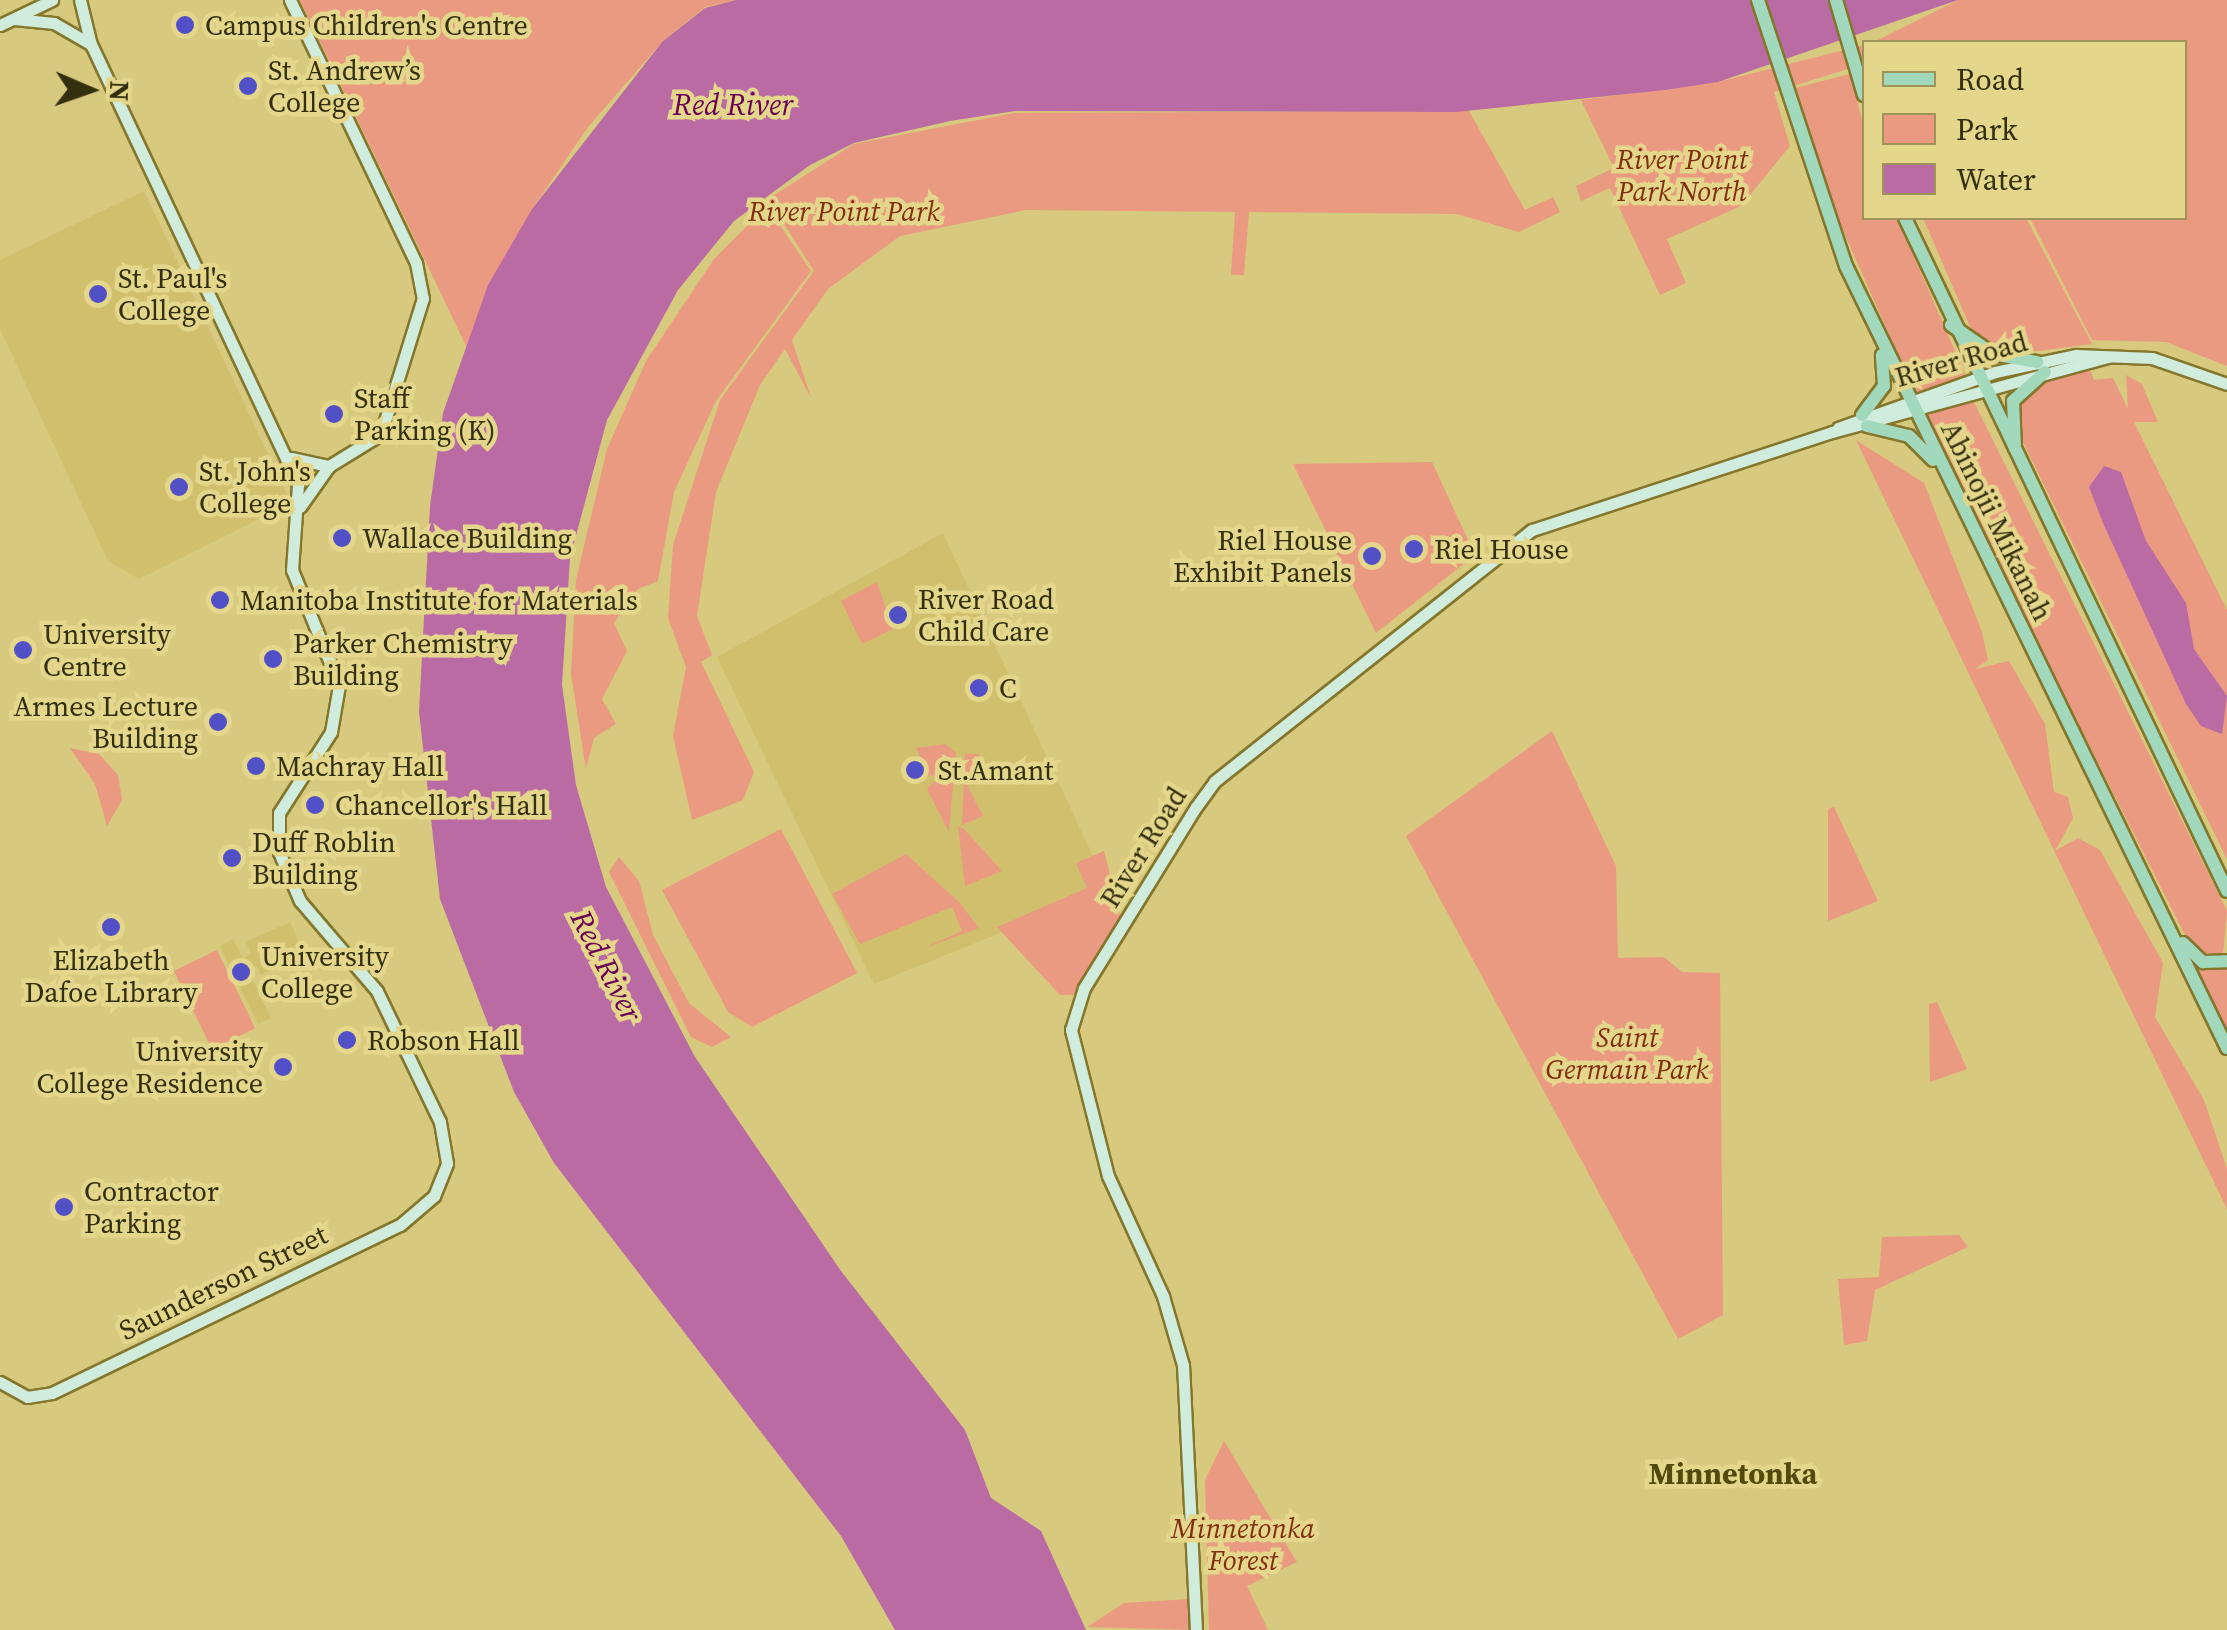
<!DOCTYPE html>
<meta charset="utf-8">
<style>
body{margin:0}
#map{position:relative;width:2227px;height:1630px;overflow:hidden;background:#d7c97e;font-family:"Source Serif 4",serif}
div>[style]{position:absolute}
.built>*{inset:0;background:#d0c06d}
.green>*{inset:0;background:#ea9a80;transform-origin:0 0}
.water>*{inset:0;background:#ba6ba4}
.roads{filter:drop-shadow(2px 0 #84762b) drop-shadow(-2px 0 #84762b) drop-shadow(0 2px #84762b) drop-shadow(0 -2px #84762b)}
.secondary>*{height:11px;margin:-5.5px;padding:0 5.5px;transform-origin:5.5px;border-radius:5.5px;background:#d0ecdd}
.primary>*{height:12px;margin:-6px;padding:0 6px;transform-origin:6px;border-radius:6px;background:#a2d9bc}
.dots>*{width:28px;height:28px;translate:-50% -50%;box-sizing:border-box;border:5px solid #e4d68b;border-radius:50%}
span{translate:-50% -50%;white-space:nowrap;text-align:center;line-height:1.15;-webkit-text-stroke:9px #e4d68b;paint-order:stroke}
.poi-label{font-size:28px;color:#342f0f}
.left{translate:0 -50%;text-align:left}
.right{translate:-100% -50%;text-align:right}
.park-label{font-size:28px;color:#812e0f;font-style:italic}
.street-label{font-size:28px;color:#342f0f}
.water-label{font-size:30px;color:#680055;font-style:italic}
.neighbourhood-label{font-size:30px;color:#54490d;font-weight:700}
.legend{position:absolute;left:1862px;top:40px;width:325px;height:180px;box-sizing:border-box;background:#e4d68b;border:2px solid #9e9359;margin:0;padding:12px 18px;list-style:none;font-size:30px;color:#342f0f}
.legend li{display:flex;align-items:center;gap:20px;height:50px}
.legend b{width:50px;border:2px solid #9e9359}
.north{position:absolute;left:40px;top:40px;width:100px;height:100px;-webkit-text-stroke:8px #e4d68b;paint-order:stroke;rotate:92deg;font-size:28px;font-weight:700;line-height:40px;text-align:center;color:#342f0f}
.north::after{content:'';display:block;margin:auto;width:35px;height:45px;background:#342f0f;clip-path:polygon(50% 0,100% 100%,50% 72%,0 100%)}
</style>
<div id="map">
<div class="built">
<i style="clip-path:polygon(144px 191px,291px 503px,139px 579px,108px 561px,0 329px,0 260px)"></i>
<i style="clip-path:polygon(943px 533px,1116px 906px,1005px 931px,874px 984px,717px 657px)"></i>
<i style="clip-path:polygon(290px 922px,305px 954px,261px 975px,257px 966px,248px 970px,271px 1018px,258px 1024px,220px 946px,233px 939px,243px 958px,251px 954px,246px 942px)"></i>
</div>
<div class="green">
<i style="clip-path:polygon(300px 0,736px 0,705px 7px,662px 42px,588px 127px,532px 209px,467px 348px)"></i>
<i style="clip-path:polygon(1958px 0,2227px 0,2227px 366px,2166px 342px,2092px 340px,2030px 218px,2184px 218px,2184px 42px,1874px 42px)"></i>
<i style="clip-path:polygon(1864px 45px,1864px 64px,1774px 92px,1790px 146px,1741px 206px,1667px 239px,1686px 283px,1660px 295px,1610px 188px,1581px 201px,1576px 186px,1614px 168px,1581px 100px,1718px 82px)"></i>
<i style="clip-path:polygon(1850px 74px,1864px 127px,1864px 218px,1897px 218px,1966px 376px,1915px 393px,1815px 167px,1795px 88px)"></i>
<i style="clip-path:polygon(1469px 111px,1525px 210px,1553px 197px,1560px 212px,1519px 232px,1457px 214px,1249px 212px,1244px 275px,1231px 275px,1235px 212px,1026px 210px,900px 236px,828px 289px,792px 340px,811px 398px,785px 349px,760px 385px,716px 492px,697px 616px,712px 655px,701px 662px,754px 772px,743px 800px,692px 820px,673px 736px,686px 667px,668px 618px,673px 545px,720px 400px,814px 271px,768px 199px,854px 144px,1014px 113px)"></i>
<i style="clip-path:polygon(767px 206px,811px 271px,716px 401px,674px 492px,658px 581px,638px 589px,614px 623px,627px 651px,602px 699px,616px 724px,594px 738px,586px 769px,571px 674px,576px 580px,607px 449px,646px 361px,714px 259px)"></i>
<i style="clip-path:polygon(1923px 218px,2026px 218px,2092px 344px,2022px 353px,1975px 338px)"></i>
<i style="clip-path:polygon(2089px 367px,2094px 380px,2113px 378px,2128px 409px,2126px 375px,2142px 384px,2158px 422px,2134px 422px,2227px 610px,2227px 859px,2019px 434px,2016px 405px,2040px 378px)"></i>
<i style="clip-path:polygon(1972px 398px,2227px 911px,2223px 956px,2193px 951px,1923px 416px)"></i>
<i style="clip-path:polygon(1856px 440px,1924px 483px,1982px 632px,1988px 660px,1975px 669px,2009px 661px,2045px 724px,2054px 792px,2068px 797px,2073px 818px,2055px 851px,2078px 838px,2100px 850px,2163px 963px,2155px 1017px,2204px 1100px,2227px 1169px,2227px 1209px)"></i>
<i style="clip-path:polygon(1432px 462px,1475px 555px,1376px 633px,1293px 464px)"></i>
<i style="clip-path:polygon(877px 582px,893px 629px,862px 644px,841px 601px)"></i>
<i style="clip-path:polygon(1552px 731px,1616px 866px,1618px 958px,1664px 957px,1682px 972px,1720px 973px,1723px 1315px,1678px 1339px,1406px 836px)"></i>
<i style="clip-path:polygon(945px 744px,956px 752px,949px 832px,927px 789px,940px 775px,929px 776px,916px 748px)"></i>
<i style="clip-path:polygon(70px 748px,99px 754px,118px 775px,122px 800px,107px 826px,95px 784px)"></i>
<i style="clip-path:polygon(965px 754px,978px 754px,989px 774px,967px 785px,983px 816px,962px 825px)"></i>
<i style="clip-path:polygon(1834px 807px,1878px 901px,1828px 921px,1828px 809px)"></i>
<i style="clip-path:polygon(958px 827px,963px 828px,1002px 871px,965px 886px)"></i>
<i style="clip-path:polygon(781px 829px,857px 973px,752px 1027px,728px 1012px,662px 890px)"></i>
<i style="clip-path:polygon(1104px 851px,1121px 917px,1073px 995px,1060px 995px,997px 927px,1087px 888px,1076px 863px)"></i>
<i style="clip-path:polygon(906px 854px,959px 902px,979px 928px,922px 949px,962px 931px,952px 907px,860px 944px,832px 894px)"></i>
<i style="clip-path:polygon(619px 857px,639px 881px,653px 935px,689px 1003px,731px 1037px,712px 1047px,691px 1037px,609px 872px)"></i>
<i style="left:217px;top:950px;width:87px;height:48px;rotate:64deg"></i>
<i style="clip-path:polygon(2191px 965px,2227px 967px,2227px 1039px)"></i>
<i style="clip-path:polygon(1937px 1002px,1967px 1069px,1930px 1082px,1929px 1004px)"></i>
<i style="clip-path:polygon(1959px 1235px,1968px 1247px,1875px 1290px,1867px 1341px,1844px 1345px,1838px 1279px,1879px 1277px,1882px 1237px)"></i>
<i style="clip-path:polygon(1224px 1441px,1297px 1562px,1247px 1586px,1268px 1630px,1209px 1630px,1205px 1480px)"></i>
<i style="clip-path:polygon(1190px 1599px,1191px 1630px,1087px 1627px,1124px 1603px)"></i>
</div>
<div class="water">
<i style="clip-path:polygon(1958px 0,1718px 82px,1665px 90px,1456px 112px,1015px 111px,950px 121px,854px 143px,810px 165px,734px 221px,678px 290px,607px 420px,570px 558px,562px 685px,576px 785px,606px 887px,695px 1057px,841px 1271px,965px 1430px,991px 1498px,1041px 1531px,1086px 1630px,895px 1630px,841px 1536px,554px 1163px,514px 1092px,440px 899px,419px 712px,430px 506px,443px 413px,488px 285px,532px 209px,662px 42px,705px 8px,736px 0)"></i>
<i style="clip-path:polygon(2104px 466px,2121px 472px,2146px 541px,2186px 603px,2194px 649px,2227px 696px,2222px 734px,2201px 726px,2186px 704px,2103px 523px,2089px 487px)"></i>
</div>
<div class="roads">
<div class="secondary">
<i style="left:290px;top:0;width:292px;rotate:64.4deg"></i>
<i style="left:416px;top:263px;width:36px;rotate:79deg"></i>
<i style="left:423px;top:298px;width:142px;rotate:107.2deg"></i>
<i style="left:381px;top:434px;width:61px;rotate:148.4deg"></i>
<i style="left:329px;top:466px;width:50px;rotate:125.3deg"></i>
<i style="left:14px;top:19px;width:40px;rotate:5.7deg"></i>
<i style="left:54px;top:23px;width:39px;rotate:30deg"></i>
<i style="left:0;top:25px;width:58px;rotate:-25.7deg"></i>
<i style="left:1838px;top:428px;width:167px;rotate:-19.6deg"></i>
<i style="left:1995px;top:372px;width:83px;rotate:-11.9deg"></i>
<i style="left:2076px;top:355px;width:76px;rotate:2.3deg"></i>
<i style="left:2152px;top:358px;width:79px;rotate:19.1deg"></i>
<i style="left:291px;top:458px;width:39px;rotate:12deg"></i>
<i style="left:0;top:1382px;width:31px;rotate:29deg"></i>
<i style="left:27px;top:1397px;width:25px;rotate:-9deg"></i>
<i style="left:52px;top:1393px;width:386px;rotate:-25.8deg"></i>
<i style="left:400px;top:1225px;width:45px;rotate:-40.5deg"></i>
<i style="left:434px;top:1196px;width:35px;rotate:-68deg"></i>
<i style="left:447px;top:1163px;width:42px;rotate:-99.7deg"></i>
<i style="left:440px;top:1122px;width:145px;rotate:-115.7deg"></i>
<i style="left:377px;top:991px;width:118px;rotate:-130.5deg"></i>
<i style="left:300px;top:901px;width:53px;rotate:-113.2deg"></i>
<i style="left:279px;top:852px;width:39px;rotate:-90deg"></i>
<i style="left:279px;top:813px;width:96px;rotate:-57.3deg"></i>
<i style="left:331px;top:732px;width:48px;rotate:-80.3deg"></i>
<i style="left:339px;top:685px;width:124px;rotate:-112.2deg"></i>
<i style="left:292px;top:570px;width:86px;rotate:-86deg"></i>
<i style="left:298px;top:484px;width:485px;rotate:-115.2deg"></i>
<i style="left:91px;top:45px;width:46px;rotate:-103.7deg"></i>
<i style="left:1196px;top:1630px;width:265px;rotate:-92.8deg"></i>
<i style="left:1183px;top:1365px;width:72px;rotate:-106.2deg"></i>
<i style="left:1163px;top:1296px;width:132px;rotate:-114.6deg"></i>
<i style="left:1108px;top:1176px;width:151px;rotate:-104.2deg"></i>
<i style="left:1071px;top:1030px;width:44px;rotate:-72.8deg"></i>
<i style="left:1084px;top:988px;width:213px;rotate:-58.3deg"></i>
<i style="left:1196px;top:807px;width:32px;rotate:-54deg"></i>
<i style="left:1215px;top:781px;width:404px;rotate:-38.4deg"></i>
<i style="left:1532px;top:530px;width:316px;rotate:-18.1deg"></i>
<i style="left:1832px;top:432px;width:287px;rotate:-15.2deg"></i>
</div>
<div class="primary">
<i style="left:1758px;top:0;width:280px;rotate:71.7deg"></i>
<i style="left:1846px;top:266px;width:870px;rotate:64.02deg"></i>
<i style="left:1836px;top:0;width:99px;rotate:73.6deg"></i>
<i style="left:1905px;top:218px;width:746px;rotate:64.43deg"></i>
<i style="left:1951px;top:325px;width:51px;rotate:34.6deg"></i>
<i style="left:1993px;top:354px;width:45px;rotate:10.3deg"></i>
<i style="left:1862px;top:415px;width:36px;rotate:-53deg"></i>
<i style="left:1884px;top:386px;width:31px;rotate:-94deg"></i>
<i style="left:1867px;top:426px;width:43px;rotate:13.4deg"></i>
<i style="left:1909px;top:436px;width:34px;rotate:45deg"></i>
<i style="left:2015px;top:448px;width:47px;rotate:-92.4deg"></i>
<i style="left:2013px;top:401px;width:43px;rotate:-42.2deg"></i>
<i style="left:2183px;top:943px;width:28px;rotate:44deg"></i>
<i style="left:2203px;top:962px;width:24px;rotate:-2deg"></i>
</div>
</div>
<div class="dots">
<i style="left:185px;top:25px;background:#5250c7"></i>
<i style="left:248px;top:86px;background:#5250c7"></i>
<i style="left:98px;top:294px;background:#5250c7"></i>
<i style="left:334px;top:414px;background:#5250c7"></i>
<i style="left:179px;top:487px;background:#5250c7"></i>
<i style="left:342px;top:538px;background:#5250c7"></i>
<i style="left:1414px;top:549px;background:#5250c7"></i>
<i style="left:1372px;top:556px;background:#5250c7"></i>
<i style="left:220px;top:600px;background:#5250c7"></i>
<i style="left:898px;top:615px;background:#5250c7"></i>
<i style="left:23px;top:650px;background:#5250c7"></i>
<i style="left:273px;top:659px;background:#5250c7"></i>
<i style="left:979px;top:688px;background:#5250c7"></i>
<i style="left:218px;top:722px;background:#5250c7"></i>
<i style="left:256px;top:766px;background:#5250c7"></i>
<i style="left:915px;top:770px;background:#5250c7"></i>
<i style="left:315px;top:805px;background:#5250c7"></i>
<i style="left:232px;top:858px;background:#5250c7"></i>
<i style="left:111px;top:927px;background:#5250c7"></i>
<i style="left:241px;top:972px;background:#5250c7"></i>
<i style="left:347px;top:1040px;background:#5250c7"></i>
<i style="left:283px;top:1067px;background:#5250c7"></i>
<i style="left:64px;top:1207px;background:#5250c7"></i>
</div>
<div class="poi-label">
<span class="left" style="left:205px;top:25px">Campus Children's Centre</span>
<span class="left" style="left:268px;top:86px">St. Andrew’s<br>College</span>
<span class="left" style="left:118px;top:294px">St. Paul's<br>College</span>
<span class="left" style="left:354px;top:414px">Staff<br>Parking (K)</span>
<span class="left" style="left:199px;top:487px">St. John's<br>College</span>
<span class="left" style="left:362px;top:538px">Wallace Building</span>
<span class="right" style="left:1352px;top:556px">Riel House<br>Exhibit Panels</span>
<span class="left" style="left:1434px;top:549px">Riel House</span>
<span class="left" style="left:918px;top:615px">River Road<br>Child Care</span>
<span class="left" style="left:240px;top:600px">Manitoba Institute for Materials</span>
<span class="left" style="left:43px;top:650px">University<br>Centre</span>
<span class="left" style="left:293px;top:659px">Parker Chemistry<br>Building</span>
<span class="left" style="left:999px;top:688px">C</span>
<span class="right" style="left:198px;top:722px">Armes Lecture<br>Building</span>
<span class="left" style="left:276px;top:766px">Machray Hall</span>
<span class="left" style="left:938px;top:770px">St.Amant</span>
<span class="left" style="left:335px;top:805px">Chancellor's Hall</span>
<span class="left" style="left:252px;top:858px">Duff Roblin<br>Building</span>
<span class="left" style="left:261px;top:972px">University<br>College</span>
<span style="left:111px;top:976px">Elizabeth<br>Dafoe Library</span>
<span class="left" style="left:367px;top:1040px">Robson Hall</span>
<span class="right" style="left:263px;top:1067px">University<br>College Residence</span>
<span class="left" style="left:84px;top:1207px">Contractor<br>Parking</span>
</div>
<div class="park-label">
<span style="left:1682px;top:175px">River Point<br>Park North</span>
<span style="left:844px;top:211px">River Point Park</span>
<span style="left:1627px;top:1053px">Saint<br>Germain Park</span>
<span style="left:1243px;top:1544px">Minnetonka<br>Forest</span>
</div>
<div class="street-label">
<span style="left:1961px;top:359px;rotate:-16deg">River Road</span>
<span style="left:1997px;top:521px;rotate:64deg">Abinojii Mikanah</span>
<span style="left:1143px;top:847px;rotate:-58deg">River Road</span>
<span style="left:223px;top:1282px;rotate:-26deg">Saunderson Street</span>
</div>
<div class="water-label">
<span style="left:733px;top:105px">Red River</span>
<span style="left:606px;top:966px;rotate:63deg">Red River</span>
</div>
<div class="neighbourhood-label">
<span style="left:1733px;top:1474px">Minnetonka</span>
</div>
<ul class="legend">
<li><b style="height:12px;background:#a2d9bc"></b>Road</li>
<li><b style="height:28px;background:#ea9a80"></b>Park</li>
<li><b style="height:28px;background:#ba6ba4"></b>Water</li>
</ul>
<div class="north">N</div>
</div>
